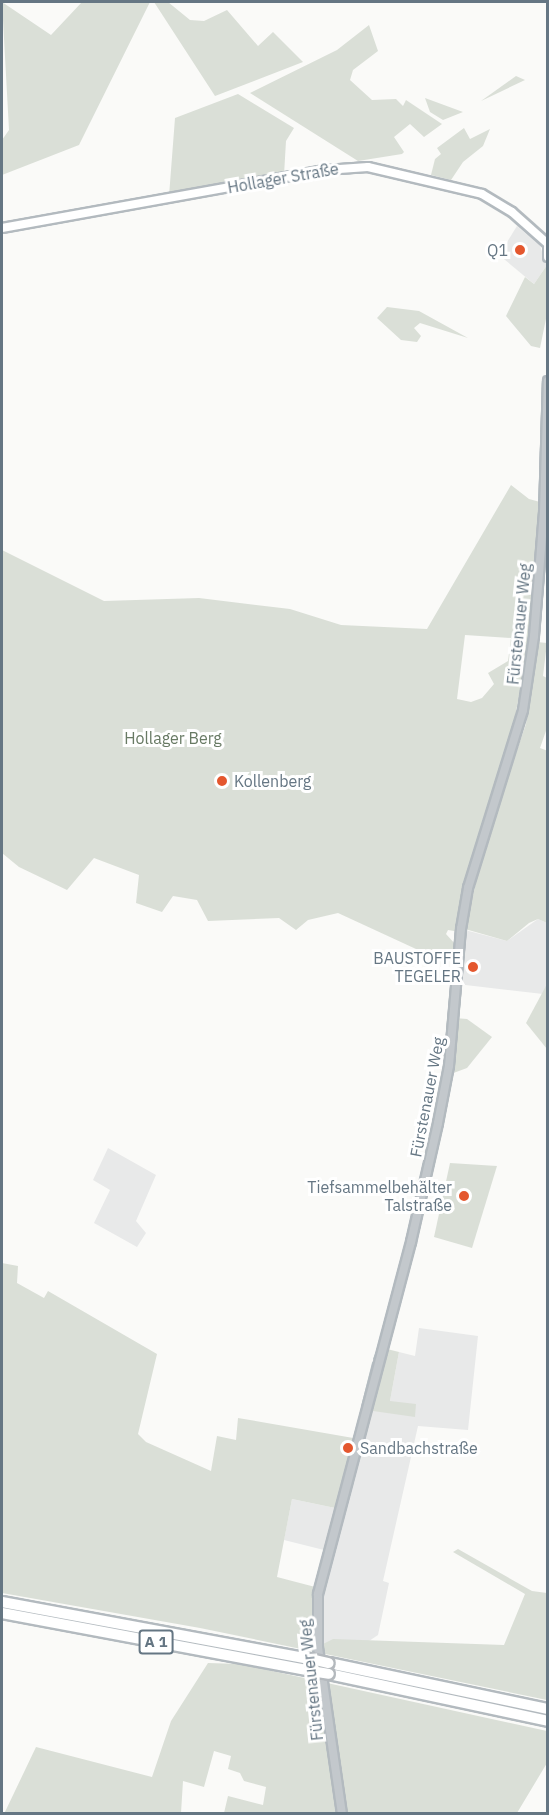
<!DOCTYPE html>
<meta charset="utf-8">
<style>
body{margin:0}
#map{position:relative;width:549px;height:1815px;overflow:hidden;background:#fafaf8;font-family:"IBM Plex Sans",sans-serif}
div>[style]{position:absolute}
.built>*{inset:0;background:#e8e9e9}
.green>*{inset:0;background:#dadfd7}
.stream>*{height:1.5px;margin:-0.75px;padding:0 0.75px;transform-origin:0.75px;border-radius:0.75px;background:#bbc7cb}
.roads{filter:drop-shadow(2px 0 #b3babf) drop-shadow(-2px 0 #b3babf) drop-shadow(0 2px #b3babf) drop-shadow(0 -2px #b3babf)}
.tertiary>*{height:8px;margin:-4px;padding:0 4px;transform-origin:4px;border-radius:4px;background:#c3c8cc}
.secondary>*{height:8px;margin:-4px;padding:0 4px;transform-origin:4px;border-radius:4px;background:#fff}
.motorway>*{height:10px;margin:-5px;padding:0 5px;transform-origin:5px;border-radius:5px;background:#fff}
.bridges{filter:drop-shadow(2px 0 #b4b9bd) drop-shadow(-2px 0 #b4b9bd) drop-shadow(0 2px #b4b9bd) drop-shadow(0 -2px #b4b9bd)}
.motorway-bridge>*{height:10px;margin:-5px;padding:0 5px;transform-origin:5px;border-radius:5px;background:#fff}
.dots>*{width:16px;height:16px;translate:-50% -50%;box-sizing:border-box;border:3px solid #fff;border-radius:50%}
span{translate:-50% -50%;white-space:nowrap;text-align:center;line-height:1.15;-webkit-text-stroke:6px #fff;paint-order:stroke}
.shield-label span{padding:2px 4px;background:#fff;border:2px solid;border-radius:4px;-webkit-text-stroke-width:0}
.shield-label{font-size:15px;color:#657683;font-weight:700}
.street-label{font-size:16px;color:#657683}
.poi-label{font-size:16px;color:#657683}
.right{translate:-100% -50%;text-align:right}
.left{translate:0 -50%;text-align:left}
.park-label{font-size:16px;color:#687a64}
.frame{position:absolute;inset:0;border:3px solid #657683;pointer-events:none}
</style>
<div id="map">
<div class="built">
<i style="clip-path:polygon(517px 226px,540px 246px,547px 265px,534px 284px,499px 255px)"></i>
<i style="clip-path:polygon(538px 919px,547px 923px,547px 984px,543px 994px,457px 984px,461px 929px,507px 941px)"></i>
<i style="clip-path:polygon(108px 1148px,156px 1175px,136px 1221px,146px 1233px,137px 1247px,94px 1223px,110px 1190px,93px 1180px)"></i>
<i style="clip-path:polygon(419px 1328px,478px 1336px,468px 1430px,418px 1426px,383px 1581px,389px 1583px,378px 1635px,369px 1641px,318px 1647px,318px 1594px,328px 1551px,284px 1540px,292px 1499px,340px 1509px,366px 1410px,390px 1401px,399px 1352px,415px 1356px)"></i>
</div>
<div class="green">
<i style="clip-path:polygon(2px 2px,51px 35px,82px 2px,150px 2px,79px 145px,2px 175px,2px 140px,9px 130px)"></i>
<i style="clip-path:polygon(154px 2px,168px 2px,190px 20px,204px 21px,227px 10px,258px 46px,273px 32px,303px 62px,215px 96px)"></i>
<i style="clip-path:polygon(369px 25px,378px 51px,353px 70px,350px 80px,372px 100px,396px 99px,403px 106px,406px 100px,442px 124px,424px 137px,410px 124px,394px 137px,404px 152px,402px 154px,358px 161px,250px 93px,337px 50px)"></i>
<i style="clip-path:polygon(516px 76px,525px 80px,481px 101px)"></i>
<i style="clip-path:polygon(238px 94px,294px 128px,286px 141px,284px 175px,169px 196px,175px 118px)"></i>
<i style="clip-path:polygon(425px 98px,463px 112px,443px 120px,430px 112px)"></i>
<i style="clip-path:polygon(464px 128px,470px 139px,490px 129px,483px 146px,463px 162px,451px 180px,431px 175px,435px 159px,441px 154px,437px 148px)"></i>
<i style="clip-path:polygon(547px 265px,547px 314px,540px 348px,531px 346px,506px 316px,525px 277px,534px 284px)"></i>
<i style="clip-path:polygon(387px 307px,419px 311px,468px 338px,420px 323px,414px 328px,421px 336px,417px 342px,401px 340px,377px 318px)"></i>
<i style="clip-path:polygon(evenodd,511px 485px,529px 499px,540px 502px,532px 624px,512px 734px,460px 932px,448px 930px,446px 934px,456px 945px,453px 958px,429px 955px,338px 913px,308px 920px,296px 930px,279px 918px,208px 921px,197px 900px,173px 896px,162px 912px,136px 903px,139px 875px,94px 858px,67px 890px,19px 867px,2px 853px,2px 550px,104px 601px,199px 598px,290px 609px,341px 625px,427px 629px,511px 485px,465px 635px,511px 638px,508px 661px,488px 673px,494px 684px,482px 698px,471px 702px,457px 699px,465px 635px)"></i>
<i style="clip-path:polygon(537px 642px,547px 643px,543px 676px,547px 678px,547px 728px,540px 748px,548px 751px,547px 923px,538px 919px,529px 923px,507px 941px,465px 929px,486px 840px,526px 724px)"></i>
<i style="clip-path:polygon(547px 984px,547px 1049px,526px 1023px)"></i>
<i style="clip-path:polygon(455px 1018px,467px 1019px,492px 1037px,467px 1068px,448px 1075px)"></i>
<i style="clip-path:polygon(450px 1163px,497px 1166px,472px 1248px,434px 1237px)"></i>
<i style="clip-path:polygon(2px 1263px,18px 1266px,17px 1283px,44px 1298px,48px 1291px,157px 1354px,138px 1434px,146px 1442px,211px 1471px,217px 1436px,236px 1440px,238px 1418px,359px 1439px,340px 1509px,292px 1499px,277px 1577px,319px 1588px,319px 1646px,333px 1639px,504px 1645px,525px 1594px,453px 1552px,458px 1549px,532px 1591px,547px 1593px,547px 1700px,200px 1628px,2px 1593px)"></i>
<i style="clip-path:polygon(383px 1348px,399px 1352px,390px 1401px,416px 1404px,415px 1417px,366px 1410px)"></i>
<i style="clip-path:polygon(208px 1663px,240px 1664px,547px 1731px,547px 1763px,517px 1813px,224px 1813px,228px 1796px,263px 1805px,266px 1787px,244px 1781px,240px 1773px,228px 1769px,231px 1756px,214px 1751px,204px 1787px,183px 1781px,181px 1813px,4px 1814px,36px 1747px,152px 1777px,171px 1721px)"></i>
</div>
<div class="stream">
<i style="left:374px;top:1359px;width:13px;rotate:-67deg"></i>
<i style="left:362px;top:1407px;width:45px;rotate:-76deg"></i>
</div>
<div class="roads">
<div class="tertiary">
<i style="left:342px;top:1814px;width:169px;rotate:-98.2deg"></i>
<i style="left:318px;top:1647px;width:53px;rotate:-90deg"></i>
<i style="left:318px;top:1594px;width:364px;rotate:-75.2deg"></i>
<i style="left:411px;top:1242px;width:122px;rotate:-77.2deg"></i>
<i style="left:438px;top:1123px;width:58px;rotate:-79.1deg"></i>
<i style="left:449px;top:1066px;width:138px;rotate:-85deg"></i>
<i style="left:461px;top:929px;width:42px;rotate:-80.3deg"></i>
<i style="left:468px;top:888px;width:186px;rotate:-72.8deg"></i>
<i style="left:523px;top:710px;width:75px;rotate:-81.5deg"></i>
<i style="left:534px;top:636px;width:124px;rotate:-85.4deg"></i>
<i style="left:544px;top:512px;width:131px;rotate:-88.3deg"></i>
</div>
<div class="secondary">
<i style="left:2px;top:228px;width:328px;rotate:-10.2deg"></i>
<i style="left:325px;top:170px;width:43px;rotate:-4deg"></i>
<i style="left:368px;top:167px;width:117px;rotate:13.3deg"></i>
<i style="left:482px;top:194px;width:35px;rotate:31deg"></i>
<i style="left:512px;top:212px;width:48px;rotate:41.6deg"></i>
<i style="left:548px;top:247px;width:10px;rotate:90deg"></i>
</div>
<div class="motorway">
<i style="left:2px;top:1602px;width:314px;rotate:10.5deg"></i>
<i style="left:2px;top:1613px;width:314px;rotate:10.6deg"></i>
<i style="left:329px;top:1663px;width:224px;rotate:11.9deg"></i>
<i style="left:329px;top:1674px;width:224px;rotate:12.1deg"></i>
</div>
</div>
<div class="bridges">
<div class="motorway-bridge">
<i style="left:311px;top:1659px;width:18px;rotate:13deg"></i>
<i style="left:311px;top:1671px;width:18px;rotate:9deg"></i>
</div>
</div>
<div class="dots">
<i style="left:520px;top:250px;background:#e4572e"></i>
<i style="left:222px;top:781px;background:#e4572e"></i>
<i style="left:473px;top:967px;background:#e4572e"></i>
<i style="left:464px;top:1196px;background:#e4572e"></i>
<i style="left:348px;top:1448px;background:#e4572e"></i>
</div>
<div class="shield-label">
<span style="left:156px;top:1642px">A 1</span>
</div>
<div class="street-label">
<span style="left:283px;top:178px;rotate:-10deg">Hollager Straße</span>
<span style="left:519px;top:624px;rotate:-84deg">Fürstenauer Weg</span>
<span style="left:427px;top:1097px;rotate:-79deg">Fürstenauer Weg</span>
<span style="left:311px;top:1680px;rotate:-96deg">Fürstenauer Weg</span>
</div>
<div class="poi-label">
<span class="right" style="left:508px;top:250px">Q1</span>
<span class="left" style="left:234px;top:781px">Kollenberg</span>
<span class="right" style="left:461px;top:967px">BAUSTOFFE<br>TEGELER</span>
<span class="right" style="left:452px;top:1196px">Tiefsammelbehälter<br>Talstraße</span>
<span class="left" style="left:360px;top:1448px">Sandbachstraße</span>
</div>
<div class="park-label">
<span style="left:173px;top:738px">Hollager Berg</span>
</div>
<div class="frame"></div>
</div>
